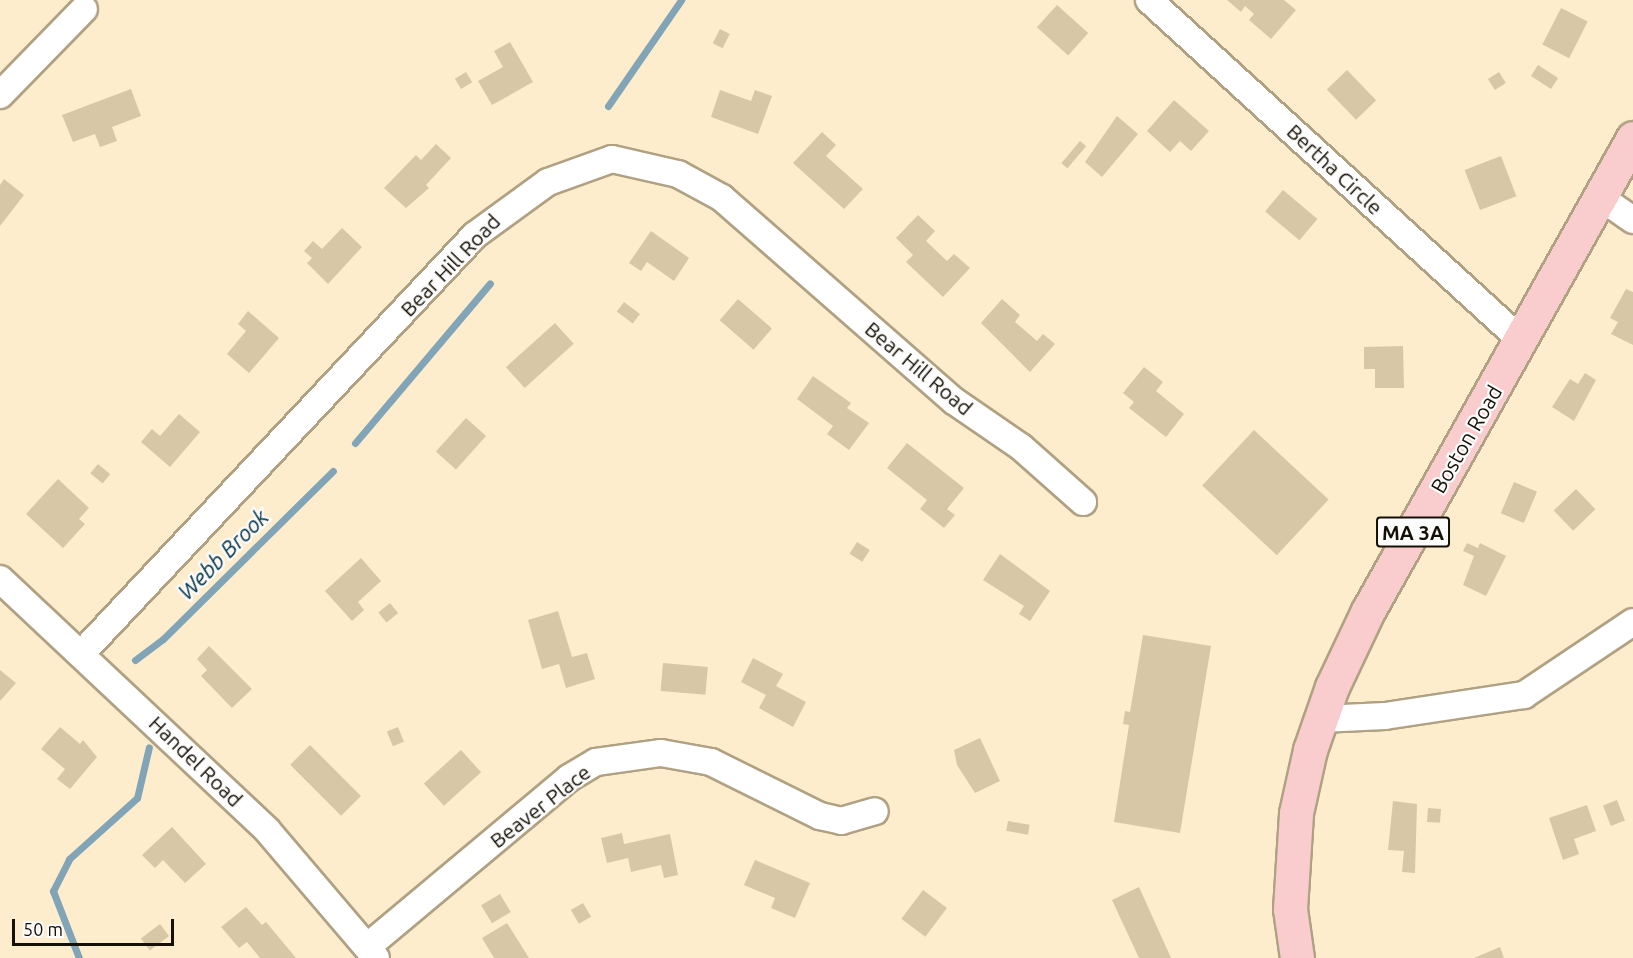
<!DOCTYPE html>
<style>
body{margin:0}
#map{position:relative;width:1633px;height:958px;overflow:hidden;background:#fdedcd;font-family:Ubuntu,sans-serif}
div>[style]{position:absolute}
.stream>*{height:7px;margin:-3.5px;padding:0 3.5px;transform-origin:3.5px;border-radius:3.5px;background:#81a4b7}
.building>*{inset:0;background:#d8c7a6;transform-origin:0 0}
.roads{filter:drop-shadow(2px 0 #b0a183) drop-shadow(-2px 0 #b0a183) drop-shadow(0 2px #b0a183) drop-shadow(0 -2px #b0a183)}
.street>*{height:26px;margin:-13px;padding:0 13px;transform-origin:13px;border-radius:13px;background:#fff}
.primary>*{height:33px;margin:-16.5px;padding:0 16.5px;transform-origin:16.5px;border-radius:16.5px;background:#f9cdce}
span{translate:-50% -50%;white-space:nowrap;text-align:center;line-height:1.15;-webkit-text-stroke:4.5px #fcfcfc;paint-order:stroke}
.shield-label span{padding:2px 4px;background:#fcfcfc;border:2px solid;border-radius:4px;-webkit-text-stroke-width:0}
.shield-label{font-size:20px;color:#151005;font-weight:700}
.street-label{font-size:21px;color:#151005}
.water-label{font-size:22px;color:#003247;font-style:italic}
.scale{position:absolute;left:12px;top:919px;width:162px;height:27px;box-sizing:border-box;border:3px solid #151005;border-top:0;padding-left:8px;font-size:18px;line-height:21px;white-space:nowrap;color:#151005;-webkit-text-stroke:4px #fcfcfc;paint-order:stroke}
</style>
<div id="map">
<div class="stream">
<i style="left:608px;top:106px;width:129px;rotate:-55.4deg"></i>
<i style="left:355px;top:443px;width:209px;rotate:-49.8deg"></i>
<i style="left:135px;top:660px;width:35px;rotate:-37deg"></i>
<i style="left:163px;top:639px;width:239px;rotate:-44.7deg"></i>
<i style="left:79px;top:958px;width:72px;rotate:-111.2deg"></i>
<i style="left:53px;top:891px;width:36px;rotate:-63deg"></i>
<i style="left:69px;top:859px;width:91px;rotate:-41.9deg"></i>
<i style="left:137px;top:798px;width:52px;rotate:-76.8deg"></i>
</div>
<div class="building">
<i style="clip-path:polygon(1227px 0,1284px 0,1296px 10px,1271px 39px,1249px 20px,1254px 14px,1245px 6px,1241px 12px)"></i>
<i style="left:1057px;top:5px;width:42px;height:30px;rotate:42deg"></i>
<i style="left:1561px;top:8px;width:30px;height:41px;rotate:27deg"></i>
<i style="left:720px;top:29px;width:11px;height:16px;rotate:27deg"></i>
<i style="clip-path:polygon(510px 42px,533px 82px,492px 105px,478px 81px,503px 67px,494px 51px)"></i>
<i style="left:1538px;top:65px;width:24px;height:13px;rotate:33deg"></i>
<i style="left:1347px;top:70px;width:42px;height:28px;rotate:46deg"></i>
<i style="left:466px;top:72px;width:12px;height:13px;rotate:59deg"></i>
<i style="left:1499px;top:72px;width:13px;height:13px;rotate:58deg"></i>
<i style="clip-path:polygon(131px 89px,141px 116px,112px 127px,117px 141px,100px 147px,95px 134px,73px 142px,62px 115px)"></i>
<i style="clip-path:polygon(720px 90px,751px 101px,755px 90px,772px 96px,758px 134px,711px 117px)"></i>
<i style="clip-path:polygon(1174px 100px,1209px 131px,1191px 151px,1180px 141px,1170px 152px,1147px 131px)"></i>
<i style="clip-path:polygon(1117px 116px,1138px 134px,1102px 177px,1085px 162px)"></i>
<i style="clip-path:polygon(822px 132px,836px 145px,826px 156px,863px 189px,844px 209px,793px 163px)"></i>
<i style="left:1080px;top:141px;width:8px;height:29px;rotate:40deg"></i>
<i style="clip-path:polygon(436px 144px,451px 158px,426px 185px,429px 188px,406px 208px,384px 188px,416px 155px,421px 160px)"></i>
<i style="left:1501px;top:156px;width:43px;height:39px;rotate:69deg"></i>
<i style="clip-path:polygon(4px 179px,24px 195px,0 226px,0 185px)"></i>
<i style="left:1283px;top:190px;width:45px;height:28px;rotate:40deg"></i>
<i style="clip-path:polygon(918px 215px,935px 231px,926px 241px,947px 261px,954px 254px,970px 268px,943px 297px,906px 262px,913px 255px,896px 238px)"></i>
<i style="clip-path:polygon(342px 228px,362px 247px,328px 284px,307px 263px,312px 258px,304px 251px,313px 241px,322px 249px)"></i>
<i style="clip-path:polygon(651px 231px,689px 258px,674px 281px,647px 262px,641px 271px,629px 263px)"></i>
<i style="clip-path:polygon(1626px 289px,1633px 292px,1633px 345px,1611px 334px,1618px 322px,1610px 318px)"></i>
<i style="left:738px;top:299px;width:45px;height:28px;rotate:41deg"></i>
<i style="clip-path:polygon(1002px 299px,1020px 315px,1015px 322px,1037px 341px,1043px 334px,1055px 344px,1030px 372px,981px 323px)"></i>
<i style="left:624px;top:302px;width:20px;height:12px;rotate:37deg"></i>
<i style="clip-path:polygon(248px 311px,279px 338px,249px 373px,227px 354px,246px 331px,238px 324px)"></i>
<i style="left:555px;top:323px;width:28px;height:66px;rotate:48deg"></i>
<i style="clip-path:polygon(1403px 346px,1404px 388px,1375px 388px,1375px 369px,1364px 369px,1364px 347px)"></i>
<i style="clip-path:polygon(1144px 367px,1163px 382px,1156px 391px,1184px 414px,1166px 437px,1129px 408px,1134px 402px,1123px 393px)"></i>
<i style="clip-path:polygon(1585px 373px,1596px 380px,1574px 421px,1552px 407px,1570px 379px,1578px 384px)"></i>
<i style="clip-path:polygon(813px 376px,851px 403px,847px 408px,869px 423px,849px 450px,827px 434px,833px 426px,797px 399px)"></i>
<i style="clip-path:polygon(179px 414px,200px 432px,170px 467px,141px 442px,152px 429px,160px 436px)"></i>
<i style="left:466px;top:418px;width:27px;height:45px;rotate:42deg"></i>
<i style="left:1254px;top:430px;width:102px;height:76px;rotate:43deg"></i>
<i style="clip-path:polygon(907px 443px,964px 488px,947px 509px,955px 515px,944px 528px,920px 509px,927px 500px,887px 468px)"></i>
<i style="left:98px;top:464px;width:16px;height:12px;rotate:40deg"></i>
<i style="clip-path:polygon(58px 479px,89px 508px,79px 519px,85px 524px,63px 548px,26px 514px)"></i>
<i style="left:1514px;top:482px;width:25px;height:34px;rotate:23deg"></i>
<i style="left:1576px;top:489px;width:28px;height:31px;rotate:46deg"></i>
<i style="left:857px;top:542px;width:15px;height:14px;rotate:32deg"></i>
<i style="clip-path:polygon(1467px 543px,1478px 548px,1480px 543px,1506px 556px,1486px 596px,1463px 585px,1474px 556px,1463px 551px)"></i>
<i style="clip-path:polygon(1000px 554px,1050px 591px,1030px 621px,1019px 614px,1024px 606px,983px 580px)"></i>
<i style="clip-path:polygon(361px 558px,381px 581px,358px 602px,364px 610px,352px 621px,325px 591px)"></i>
<i style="left:390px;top:603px;width:13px;height:15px;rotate:51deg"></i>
<i style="clip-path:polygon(558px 611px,572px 657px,587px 653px,595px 679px,566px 688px,559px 664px,542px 669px,528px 620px)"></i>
<i style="clip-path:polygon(1143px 635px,1211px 646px,1180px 833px,1114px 822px,1129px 725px,1123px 724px,1125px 711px,1130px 712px)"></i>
<i style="clip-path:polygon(209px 646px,252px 689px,232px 708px,201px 676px,207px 670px,197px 659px)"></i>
<i style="clip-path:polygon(753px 658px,783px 674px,776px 686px,806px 702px,793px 727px,759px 708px,766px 695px,741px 682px)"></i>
<i style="left:663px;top:663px;width:45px;height:28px;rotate:5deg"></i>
<i style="clip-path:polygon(0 670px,16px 683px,0 701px)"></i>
<i style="clip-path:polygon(60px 727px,80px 744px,83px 740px,97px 757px,70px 789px,57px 779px,65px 769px,41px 749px)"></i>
<i style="left:398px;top:727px;width:16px;height:12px;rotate:68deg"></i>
<i style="clip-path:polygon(980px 738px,1000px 781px,975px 793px,957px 765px,954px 750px)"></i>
<i style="left:310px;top:745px;width:72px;height:28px;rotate:45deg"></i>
<i style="left:461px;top:750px;width:30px;height:50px;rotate:48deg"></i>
<i style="left:1617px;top:800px;width:22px;height:15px;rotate:69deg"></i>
<i style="clip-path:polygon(1393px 801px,1417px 804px,1415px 873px,1402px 872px,1404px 851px,1388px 850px)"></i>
<i style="clip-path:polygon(1587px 805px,1596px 831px,1574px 839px,1579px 854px,1563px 860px,1549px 818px)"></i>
<i style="left:1428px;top:808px;width:13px;height:14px;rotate:4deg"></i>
<i style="left:1008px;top:821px;width:22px;height:10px;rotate:10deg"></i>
<i style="clip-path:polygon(172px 827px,206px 864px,185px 883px,163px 860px,155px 868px,142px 855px)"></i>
<i style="clip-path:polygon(622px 833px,624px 844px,670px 834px,678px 875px,664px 878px,661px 865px,631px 872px,628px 858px,607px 863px,601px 838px)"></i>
<i style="clip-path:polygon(755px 860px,810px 883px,795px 918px,771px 908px,775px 898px,744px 885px)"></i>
<i style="clip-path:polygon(1139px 887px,1171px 958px,1139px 958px,1112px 900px)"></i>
<i style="left:923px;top:890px;width:30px;height:36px;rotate:37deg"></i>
<i style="left:500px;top:894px;width:21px;height:22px;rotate:59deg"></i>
<i style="left:583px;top:903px;width:16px;height:14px;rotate:60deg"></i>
<i style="clip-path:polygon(246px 907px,262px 925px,266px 922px,296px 958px,260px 958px,247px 942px,239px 948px,221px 927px)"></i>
<i style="clip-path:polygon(507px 923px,529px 958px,494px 958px,482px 938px)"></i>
<i style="left:160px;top:924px;width:15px;height:24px;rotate:53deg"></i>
<i style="clip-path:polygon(1500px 947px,1504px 958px,1474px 958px)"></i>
</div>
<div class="roads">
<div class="street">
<i style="left:1149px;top:0;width:504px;rotate:42.43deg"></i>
<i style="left:0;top:95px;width:120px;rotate:-45.7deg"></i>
<i style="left:1600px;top:197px;width:40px;rotate:34.9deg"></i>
<i style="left:0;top:579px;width:366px;rotate:43.2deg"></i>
<i style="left:267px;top:830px;width:168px;rotate:49.6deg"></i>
<i style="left:81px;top:654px;width:575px;rotate:-46.76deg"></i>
<i style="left:475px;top:235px;width:90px;rotate:-36deg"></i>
<i style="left:548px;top:182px;width:68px;rotate:-19.8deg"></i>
<i style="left:612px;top:159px;width:68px;rotate:12.8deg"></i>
<i style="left:678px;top:174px;width:50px;rotate:28.6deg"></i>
<i style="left:722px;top:198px;width:308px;rotate:41.2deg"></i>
<i style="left:954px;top:401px;width:81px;rotate:34.5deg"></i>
<i style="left:1021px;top:447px;width:83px;rotate:41.6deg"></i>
<i style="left:1321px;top:719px;width:64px;rotate:-2.7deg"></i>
<i style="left:1385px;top:716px;width:141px;rotate:-8.6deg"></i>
<i style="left:1524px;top:695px;width:131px;rotate:-33.8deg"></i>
<i style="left:367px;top:947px;width:263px;rotate:-39.9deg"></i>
<i style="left:569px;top:778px;width:31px;rotate:-31deg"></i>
<i style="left:596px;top:762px;width:66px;rotate:-7.9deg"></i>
<i style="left:661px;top:753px;width:51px;rotate:10.2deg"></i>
<i style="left:711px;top:762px;width:122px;rotate:26.4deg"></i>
<i style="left:820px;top:816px;width:22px;rotate:13deg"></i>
<i style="left:841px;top:821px;width:35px;rotate:-16deg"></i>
</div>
<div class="primary">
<i style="left:1297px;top:958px;width:49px;rotate:-98.1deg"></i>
<i style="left:1290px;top:909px;width:96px;rotate:-86.4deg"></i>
<i style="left:1296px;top:813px;width:65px;rotate:-77.5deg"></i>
<i style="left:1310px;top:750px;width:67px;rotate:-70.8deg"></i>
<i style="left:1332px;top:687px;width:84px;rotate:-64.7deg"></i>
<i style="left:1368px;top:611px;width:542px;rotate:-60.74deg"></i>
</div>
</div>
<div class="shield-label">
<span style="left:1413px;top:532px">MA 3A</span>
</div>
<div class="street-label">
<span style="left:1335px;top:169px;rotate:43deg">Bertha Circle</span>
<span style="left:450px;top:265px;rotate:-46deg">Bear Hill Road</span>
<span style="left:919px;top:368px;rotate:40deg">Bear Hill Road</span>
<span style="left:1466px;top:439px;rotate:-60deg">Boston Road</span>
<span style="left:196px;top:761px;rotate:44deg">Handel Road</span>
<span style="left:540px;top:806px;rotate:-38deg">Beaver Place</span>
</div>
<div class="water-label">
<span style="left:223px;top:554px;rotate:-45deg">Webb Brook</span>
</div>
<div class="scale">50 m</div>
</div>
